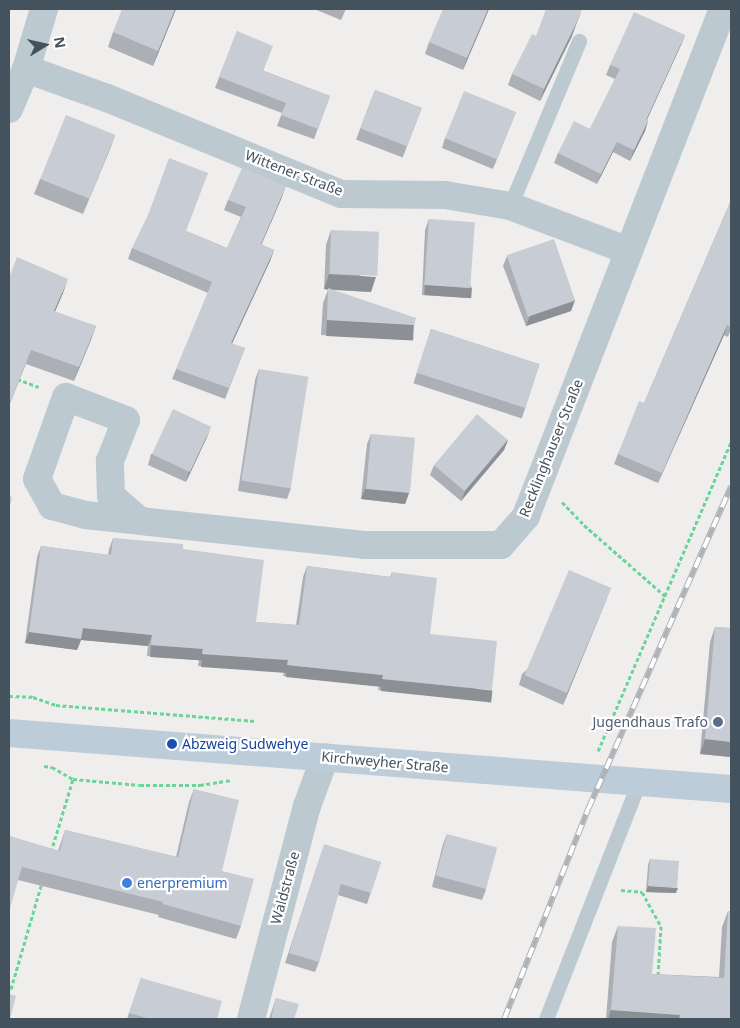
<!DOCTYPE html>
<meta charset="utf-8">
<style>
body{margin:0}
#map{position:relative;width:740px;height:1028px;overflow:hidden;background:#f0eded;font-family:"Noto Sans",sans-serif}
div>[style]{position:absolute}
.path>*{height:3px;margin-top:-1.5px;transform-origin:0;background:repeating-linear-gradient(90deg,#6ad598 0 4px,transparent 0 6.5px)}
.service>*{height:15px;margin:-7.5px;padding:0 7.5px;transform-origin:7.5px;border-radius:7.5px;background:#bcc9d1}
.minor>*{height:28px;margin:-14px;padding:0 14px;transform-origin:14px;border-radius:14px;background:#bcc9d1}
.secondary>*{height:28px;margin:-14px;padding:0 14px;transform-origin:14px;border-radius:14px;background:#bdccd9}
.rail>*{height:5.5px;margin-top:-2.75px;transform-origin:0;background:repeating-linear-gradient(90deg,#fff 0 11px,#aeb3b8 0 22px);box-sizing:border-box;border-block:1px solid #aeb3b8}
.wall>*{inset:0;background:#acafb6;transform-origin:0 0}
.shaded-wall>*{inset:0;background:#8c8f94;transform-origin:0 0}
.building>*{inset:0;background:#c8ccd4;transform-origin:0 0}
.dots>*{width:14px;height:14px;translate:-50% -50%;box-sizing:border-box;border:2px solid #fff;border-radius:50%}
span{translate:-50% -50%;white-space:nowrap;text-align:center;line-height:1.15;-webkit-text-stroke:4.5px #fff;paint-order:stroke}
.street-label{font-size:14px;color:#43525c}
.service-label{font-size:14px;color:#4e5e75}
.right{translate:-100% -50%;text-align:right}
.transit-label{font-size:14px;color:#164399}
.left{translate:0 -50%;text-align:left}
.shop-label{font-size:14px;color:#366cbe}
.frame{position:absolute;inset:0;border:10px solid #43525c;pointer-events:none}
.north{position:absolute;left:20px;top:20px;width:50px;height:50px;-webkit-text-stroke:4px #fff;paint-order:stroke;rotate:80deg;font-size:14px;font-weight:700;line-height:20px;text-align:center;color:#43525c}
.north::after{content:'';display:block;margin:auto;width:18px;height:22px;background:#43525c;clip-path:polygon(50% 0,100% 100%,50% 72%,0 100%)}
</style>
<div id="map">
<div class="path">
<i style="left:17px;top:379px;width:23px;rotate:20deg"></i>
<i style="left:562px;top:502px;width:32px;rotate:46deg"></i>
<i style="left:584px;top:525px;width:108px;rotate:41.2deg"></i>
<i style="left:9px;top:696px;width:24px;rotate:2deg"></i>
<i style="left:33px;top:697px;width:24px;rotate:19deg"></i>
<i style="left:56px;top:705px;width:200px;rotate:4.6deg"></i>
<i style="left:598px;top:751px;width:336px;rotate:-66.7deg"></i>
<i style="left:44px;top:766px;width:8px;rotate:7deg"></i>
<i style="left:52px;top:767px;width:24px;rotate:30deg"></i>
<i style="left:73px;top:779px;width:67px;rotate:5.1deg"></i>
<i style="left:140px;top:785px;width:60px"></i>
<i style="left:200px;top:785px;width:32px;rotate:-9deg"></i>
<i style="left:51px;top:852px;width:76px;rotate:-73.2deg"></i>
<i style="left:621px;top:890px;width:21px;rotate:5deg"></i>
<i style="left:642px;top:892px;width:39px;rotate:61deg"></i>
<i style="left:661px;top:926px;width:50px;rotate:93.4deg"></i>
<i style="left:9px;top:988px;width:2px;rotate:27deg"></i>
<i style="left:11px;top:989px;width:111px;rotate:-73.8deg"></i>
</div>
<div class="service">
<i style="left:510px;top:206px;width:179px;rotate:-67.3deg"></i>
<i style="left:546px;top:1019px;width:255px;rotate:-68.6deg"></i>
</div>
<div class="minor">
<i style="left:26px;top:69px;width:86px;rotate:19.7deg"></i>
<i style="left:107px;top:98px;width:253px;rotate:22.3deg"></i>
<i style="left:341px;top:194px;width:104px;rotate:0.6deg"></i>
<i style="left:445px;top:195px;width:66px;rotate:9.6deg"></i>
<i style="left:510px;top:206px;width:127px;rotate:20.7deg"></i>
<i style="left:9px;top:109px;width:43px;rotate:-67deg"></i>
<i style="left:26px;top:69px;width:63px;rotate:-73.3deg"></i>
<i style="left:140px;top:521px;width:38px;rotate:-139deg"></i>
<i style="left:111px;top:496px;width:35px;rotate:-92deg"></i>
<i style="left:110px;top:461px;width:44px;rotate:-68.7deg"></i>
<i style="left:126px;top:420px;width:64px;rotate:-159deg"></i>
<i style="left:66px;top:397px;width:87px;rotate:109.5deg"></i>
<i style="left:37px;top:479px;width:31px;rotate:61deg"></i>
<i style="left:52px;top:506px;width:34px;rotate:15deg"></i>
<i style="left:85px;top:515px;width:55px;rotate:6.2deg"></i>
<i style="left:140px;top:521px;width:225px;rotate:6.1deg"></i>
<i style="left:364px;top:545px;width:137px"></i>
<i style="left:501px;top:545px;width:38px;rotate:-49deg"></i>
<i style="left:526px;top:516px;width:544px;rotate:-68.77deg"></i>
<i style="left:251px;top:1019px;width:220px;rotate:-75.3deg"></i>
<i style="left:307px;top:806px;width:52px;rotate:-69.8deg"></i>
</div>
<div class="secondary">
<i style="left:9px;top:733px;width:724px;rotate:4.44deg"></i>
</div>
<div class="rail">
<i style="left:504px;top:1019px;width:226px;rotate:-68.2deg"></i>
<i style="left:588px;top:809px;width:353px;rotate:-66.1deg"></i>
</div>
<div class="wall">
<i style="clip-path:polygon(176px 9px,153px 66px,108px 47px,113px 32px)"></i>
<i style="clip-path:polygon(314px 9px,346px 9px,341px 20px)"></i>
<i style="clip-path:polygon(489px 9px,463px 70px,425px 54px,429px 42px)"></i>
<i style="clip-path:polygon(237px 31px,264px 71px,330px 96px,314px 139px,277px 126px,282px 113px,215px 88px)"></i>
<i style="clip-path:polygon(685px 35px,681px 45px,647px 120px,648px 121px,645px 131px,630px 161px,613px 152px,597px 184px,554px 163px,558px 153px,590px 129px,615px 79px,606px 75px,610px 65px)"></i>
<i style="clip-path:polygon(536px 36px,572px 36px,540px 101px,508px 85px,512px 74px)"></i>
<i style="left:375px;top:90px;width:50px;height:53px;rotate:21deg"></i>
<i style="clip-path:polygon(516px 112px,493px 169px,442px 148px,445px 138px)"></i>
<i style="clip-path:polygon(115px 135px,83px 214px,34px 194px,40px 179px)"></i>
<i style="clip-path:polygon(282px 197px,261px 245px,274px 250px,270px 261px,232px 344px,245px 348px,225px 399px,172px 379px,208px 293px,128px 259px,132px 248px,186px 231px,227px 248px,241px 217px,224px 210px,228px 200px)"></i>
<i style="clip-path:polygon(731px 200px,731px 329px,728px 337px,724px 335px,658px 483px,614px 464px,618px 454px,644px 403px)"></i>
<i style="clip-path:polygon(429px 219px,472px 288px,468px 298px,422px 295px,425px 230px)"></i>
<i style="clip-path:polygon(331px 230px,371px 292px,333px 290px,409px 340px,321px 335px,323px 303px,328px 290px,324px 289px,326px 245px)"></i>
<i style="clip-path:polygon(507px 256px,575px 300px,571px 311px,526px 326px,503px 266px)"></i>
<i style="clip-path:polygon(9px 278px,63px 293px,55px 312px,96px 326px,74px 381px,26px 364px,9px 406px)"></i>
<i style="left:431px;top:329px;width:114px;height:57px;rotate:18deg"></i>
<i style="clip-path:polygon(259px 369px,291px 488px,287px 499px,238px 491px,255px 380px)"></i>
<i style="clip-path:polygon(371px 434px,409px 493px,405px 504px,361px 499px,367px 444px)"></i>
<i style="clip-path:polygon(207px 437px,186px 482px,148px 465px,151px 454px)"></i>
<i style="clip-path:polygon(508px 440px,504px 450px,461px 501px,430px 475px,434px 465px)"></i>
<i style="clip-path:polygon(113px 538px,183px 549px,256px 622px,296px 625px,303px 577px,307px 566px,390px 577px,392px 572px,430px 634px,488px 701px,378px 690px,379px 686px,283px 676px,284px 672px,198px 666px,199px 660px,147px 656px,148px 646px,81px 640px,77px 650px,25px 643px,37px 557px,41px 546px,108px 555px,109px 549px)"></i>
<i style="clip-path:polygon(607px 598px,563px 705px,519px 685px,522px 674px)"></i>
<i style="clip-path:polygon(715px 627px,731px 628px,731px 757px,700px 754px,710px 642px)"></i>
<i style="clip-path:polygon(194px 789px,241px 926px,236px 939px,158px 917px,159px 915px,18px 880px,9px 836px,58px 851px,65px 830px,176px 857px,189px 802px)"></i>
<i style="clip-path:polygon(447px 834px,486px 890px,482px 900px,432px 887px,443px 844px)"></i>
<i style="clip-path:polygon(321px 854px,381px 862px,367px 904px,338px 895px,319px 962px,315px 972px,285px 963px)"></i>
<i style="clip-path:polygon(650px 859px,676px 893px,646px 892px,648px 865px)"></i>
<i style="clip-path:polygon(728px 911px,731px 1019px,606px 1019px,612px 942px,618px 926px,652px 974px,719px 977px,722px 927px)"></i>
<i style="clip-path:polygon(141px 978px,217px 1019px,127px 1019px)"></i>
<i style="clip-path:polygon(276px 998px,294px 1019px,269px 1019px)"></i>
</div>
<div class="shaded-wall">
<i style="clip-path:polygon(175px 9px,176px 9px,153px 66px,158px 51px)"></i>
<i style="clip-path:polygon(488px 9px,489px 9px,463px 70px,467px 58px)"></i>
<i style="clip-path:polygon(582px 9px,572px 36px,540px 101px,544px 89px)"></i>
<i style="clip-path:polygon(685px 35px,681px 45px,642px 130px,646px 120px)"></i>
<i style="clip-path:polygon(648px 121px,645px 131px,630px 161px,634px 150px)"></i>
<i style="clip-path:polygon(115px 135px,110px 149px,83px 214px,89px 199px)"></i>
<i style="clip-path:polygon(617px 142px,613px 152px,597px 184px,601px 174px)"></i>
<i style="clip-path:polygon(286px 186px,282px 197px,257px 255px,261px 244px)"></i>
<i style="clip-path:polygon(274px 250px,270px 261px,227px 354px,231px 343px)"></i>
<i style="clip-path:polygon(329px 274px,376px 277px,371px 292px,324px 289px)"></i>
<i style="clip-path:polygon(68px 279px,63px 293px,49px 325px,54px 311px)"></i>
<i style="left:425px;top:285px;width:47px;height:10px;rotate:4deg"></i>
<i style="clip-path:polygon(575px 300px,571px 311px,526px 326px,530px 315px)"></i>
<i style="left:327px;top:320px;width:87px;height:16px;rotate:3deg"></i>
<i style="clip-path:polygon(727px 325px,724px 335px,658px 483px,662px 473px)"></i>
<i style="clip-path:polygon(96px 326px,91px 340px,74px 381px,79px 367px)"></i>
<i style="clip-path:polygon(211px 427px,207px 437px,186px 482px,189px 472px)"></i>
<i style="clip-path:polygon(508px 440px,504px 450px,461px 501px,465px 491px)"></i>
<i style="clip-path:polygon(365px 489px,409px 493px,405px 504px,361px 499px)"></i>
<i style="clip-path:polygon(611px 588px,607px 598px,563px 705px,567px 694px)"></i>
<i style="clip-path:polygon(83px 628px,152px 635px,148px 646px,81px 640px,77px 650px,25px 643px,29px 632px)"></i>
<i style="left:151px;top:645px;width:52px;height:12px;rotate:4deg"></i>
<i style="left:202px;top:654px;width:86px;height:13px;rotate:4deg"></i>
<i style="left:287px;top:665px;width:97px;height:12px;rotate:6deg"></i>
<i style="left:382px;top:679px;width:111px;height:12px;rotate:6deg"></i>
<i style="clip-path:polygon(705px 739px,731px 742px,731px 757px,700px 754px)"></i>
<i style="clip-path:polygon(648px 886px,678px 888px,676px 893px,646px 892px)"></i>
<i style="clip-path:polygon(611px 1010px,680px 1015px,678px 1019px,608px 1019px)"></i>
</div>
<div class="building">
<i style="clip-path:polygon(122px 9px,175px 9px,158px 51px,113px 32px)"></i>
<i style="clip-path:polygon(443px 9px,488px 9px,467px 58px,429px 42px)"></i>
<i style="clip-path:polygon(546px 9px,582px 9px,576px 24px,544px 89px,512px 74px,532px 34px,536px 36px)"></i>
<i style="clip-path:polygon(634px 12px,685px 35px,646px 120px,648px 121px,634px 150px,617px 142px,601px 174px,558px 153px,574px 121px,590px 129px,620px 69px,610px 65px)"></i>
<i style="clip-path:polygon(237px 31px,273px 46px,263px 71px,330px 96px,318px 129px,281px 115px,286px 103px,219px 77px)"></i>
<i style="left:375px;top:90px;width:50px;height:41px;rotate:21deg"></i>
<i style="left:464px;top:91px;width:56px;height:51px;rotate:22deg"></i>
<i style="left:66px;top:115px;width:53px;height:69px;rotate:22deg"></i>
<i style="clip-path:polygon(169px 158px,208px 173px,186px 231px,227px 248px,246px 207px,228px 200px,242px 168px,286px 186px,261px 244px,274px 250px,231px 343px,245px 348px,229px 388px,176px 369px,212px 282px,132px 248px,148px 215px)"></i>
<i style="clip-path:polygon(731px 200px,731px 327px,727px 325px,662px 473px,618px 454px,639px 401px,644px 403px)"></i>
<i style="left:429px;top:219px;width:46px;height:66px;rotate:4deg"></i>
<i style="left:331px;top:230px;width:48px;height:44px;rotate:2deg"></i>
<i style="left:554px;top:239px;width:65px;height:50px;rotate:71deg"></i>
<i style="clip-path:polygon(17px 257px,68px 279px,54px 311px,96px 326px,79px 367px,31px 350px,9px 405px,9px 278px)"></i>
<i style="clip-path:polygon(328px 288px,416px 318px,414px 325px,327px 320px)"></i>
<i style="left:431px;top:329px;width:114px;height:46px;rotate:18deg"></i>
<i style="left:259px;top:369px;width:50px;height:113px;rotate:9deg"></i>
<i style="left:173px;top:409px;width:42px;height:50px;rotate:25deg"></i>
<i style="left:477px;top:414px;width:40px;height:67px;rotate:40deg"></i>
<i style="left:371px;top:434px;width:44px;height:55px;rotate:5deg"></i>
<i style="clip-path:polygon(9px 496px,12px 497px,9px 511px)"></i>
<i style="clip-path:polygon(113px 538px,183px 544px,183px 549px,264px 560px,256px 622px,299px 625px,307px 566px,391px 577px,392px 572px,437px 578px,430px 634px,497px 641px,492px 690px,382px 679px,383px 675px,287px 665px,288px 660px,202px 654px,203px 649px,151px 645px,152px 635px,83px 628px,81px 639px,29px 632px,41px 546px,111px 555px)"></i>
<i style="left:569px;top:570px;width:46px;height:114px;rotate:23deg"></i>
<i style="clip-path:polygon(715px 627px,731px 628px,731px 742px,705px 739px)"></i>
<i style="clip-path:polygon(194px 789px,239px 800px,222px 871px,254px 879px,241px 926px,163px 904px,163px 902px,22px 867px,9px 912px,9px 836px,60px 851px,65px 830px,178px 857px)"></i>
<i style="left:447px;top:834px;width:52px;height:43px;rotate:15deg"></i>
<i style="clip-path:polygon(324px 844px,381px 862px,371px 893px,341px 884px,319px 962px,289px 953px)"></i>
<i style="left:650px;top:859px;width:29px;height:27px;rotate:4deg"></i>
<i style="clip-path:polygon(728px 911px,731px 911px,731px 1019px,680px 1019px,680px 1015px,611px 1010px,618px 926px,656px 928px,652px 974px,724px 978px)"></i>
<i style="clip-path:polygon(141px 978px,222px 1001px,217px 1019px,150px 1019px,129px 1013px)"></i>
<i style="clip-path:polygon(9px 994px,16px 996px,10px 1019px,9px 1019px)"></i>
<i style="clip-path:polygon(276px 998px,299px 1004px,294px 1019px,271px 1019px)"></i>
</div>
<div class="dots">
<i style="left:718px;top:722px;background:#5c6f8a"></i>
<i style="left:172px;top:744px;background:#1a4fb4"></i>
<i style="left:127px;top:883px;background:#3f7fe0"></i>
</div>
<div class="street-label">
<span style="left:294px;top:173px;rotate:21deg">Wittener Straße</span>
<span style="left:551px;top:448px;rotate:-68deg">Recklinghauser Straße</span>
<span style="left:385px;top:762px;rotate:5deg">Kirchweyher Straße</span>
<span style="left:285px;top:888px;rotate:-75deg">Waldstraße</span>
</div>
<div class="service-label">
<span class="right" style="left:708px;top:722px">Jugendhaus Trafo</span>
</div>
<div class="transit-label">
<span class="left" style="left:182px;top:744px">Abzweig Sudwehye</span>
</div>
<div class="shop-label">
<span class="left" style="left:137px;top:883px">enerpremium</span>
</div>
<div class="frame"></div>
<div class="north">N</div>
</div>
